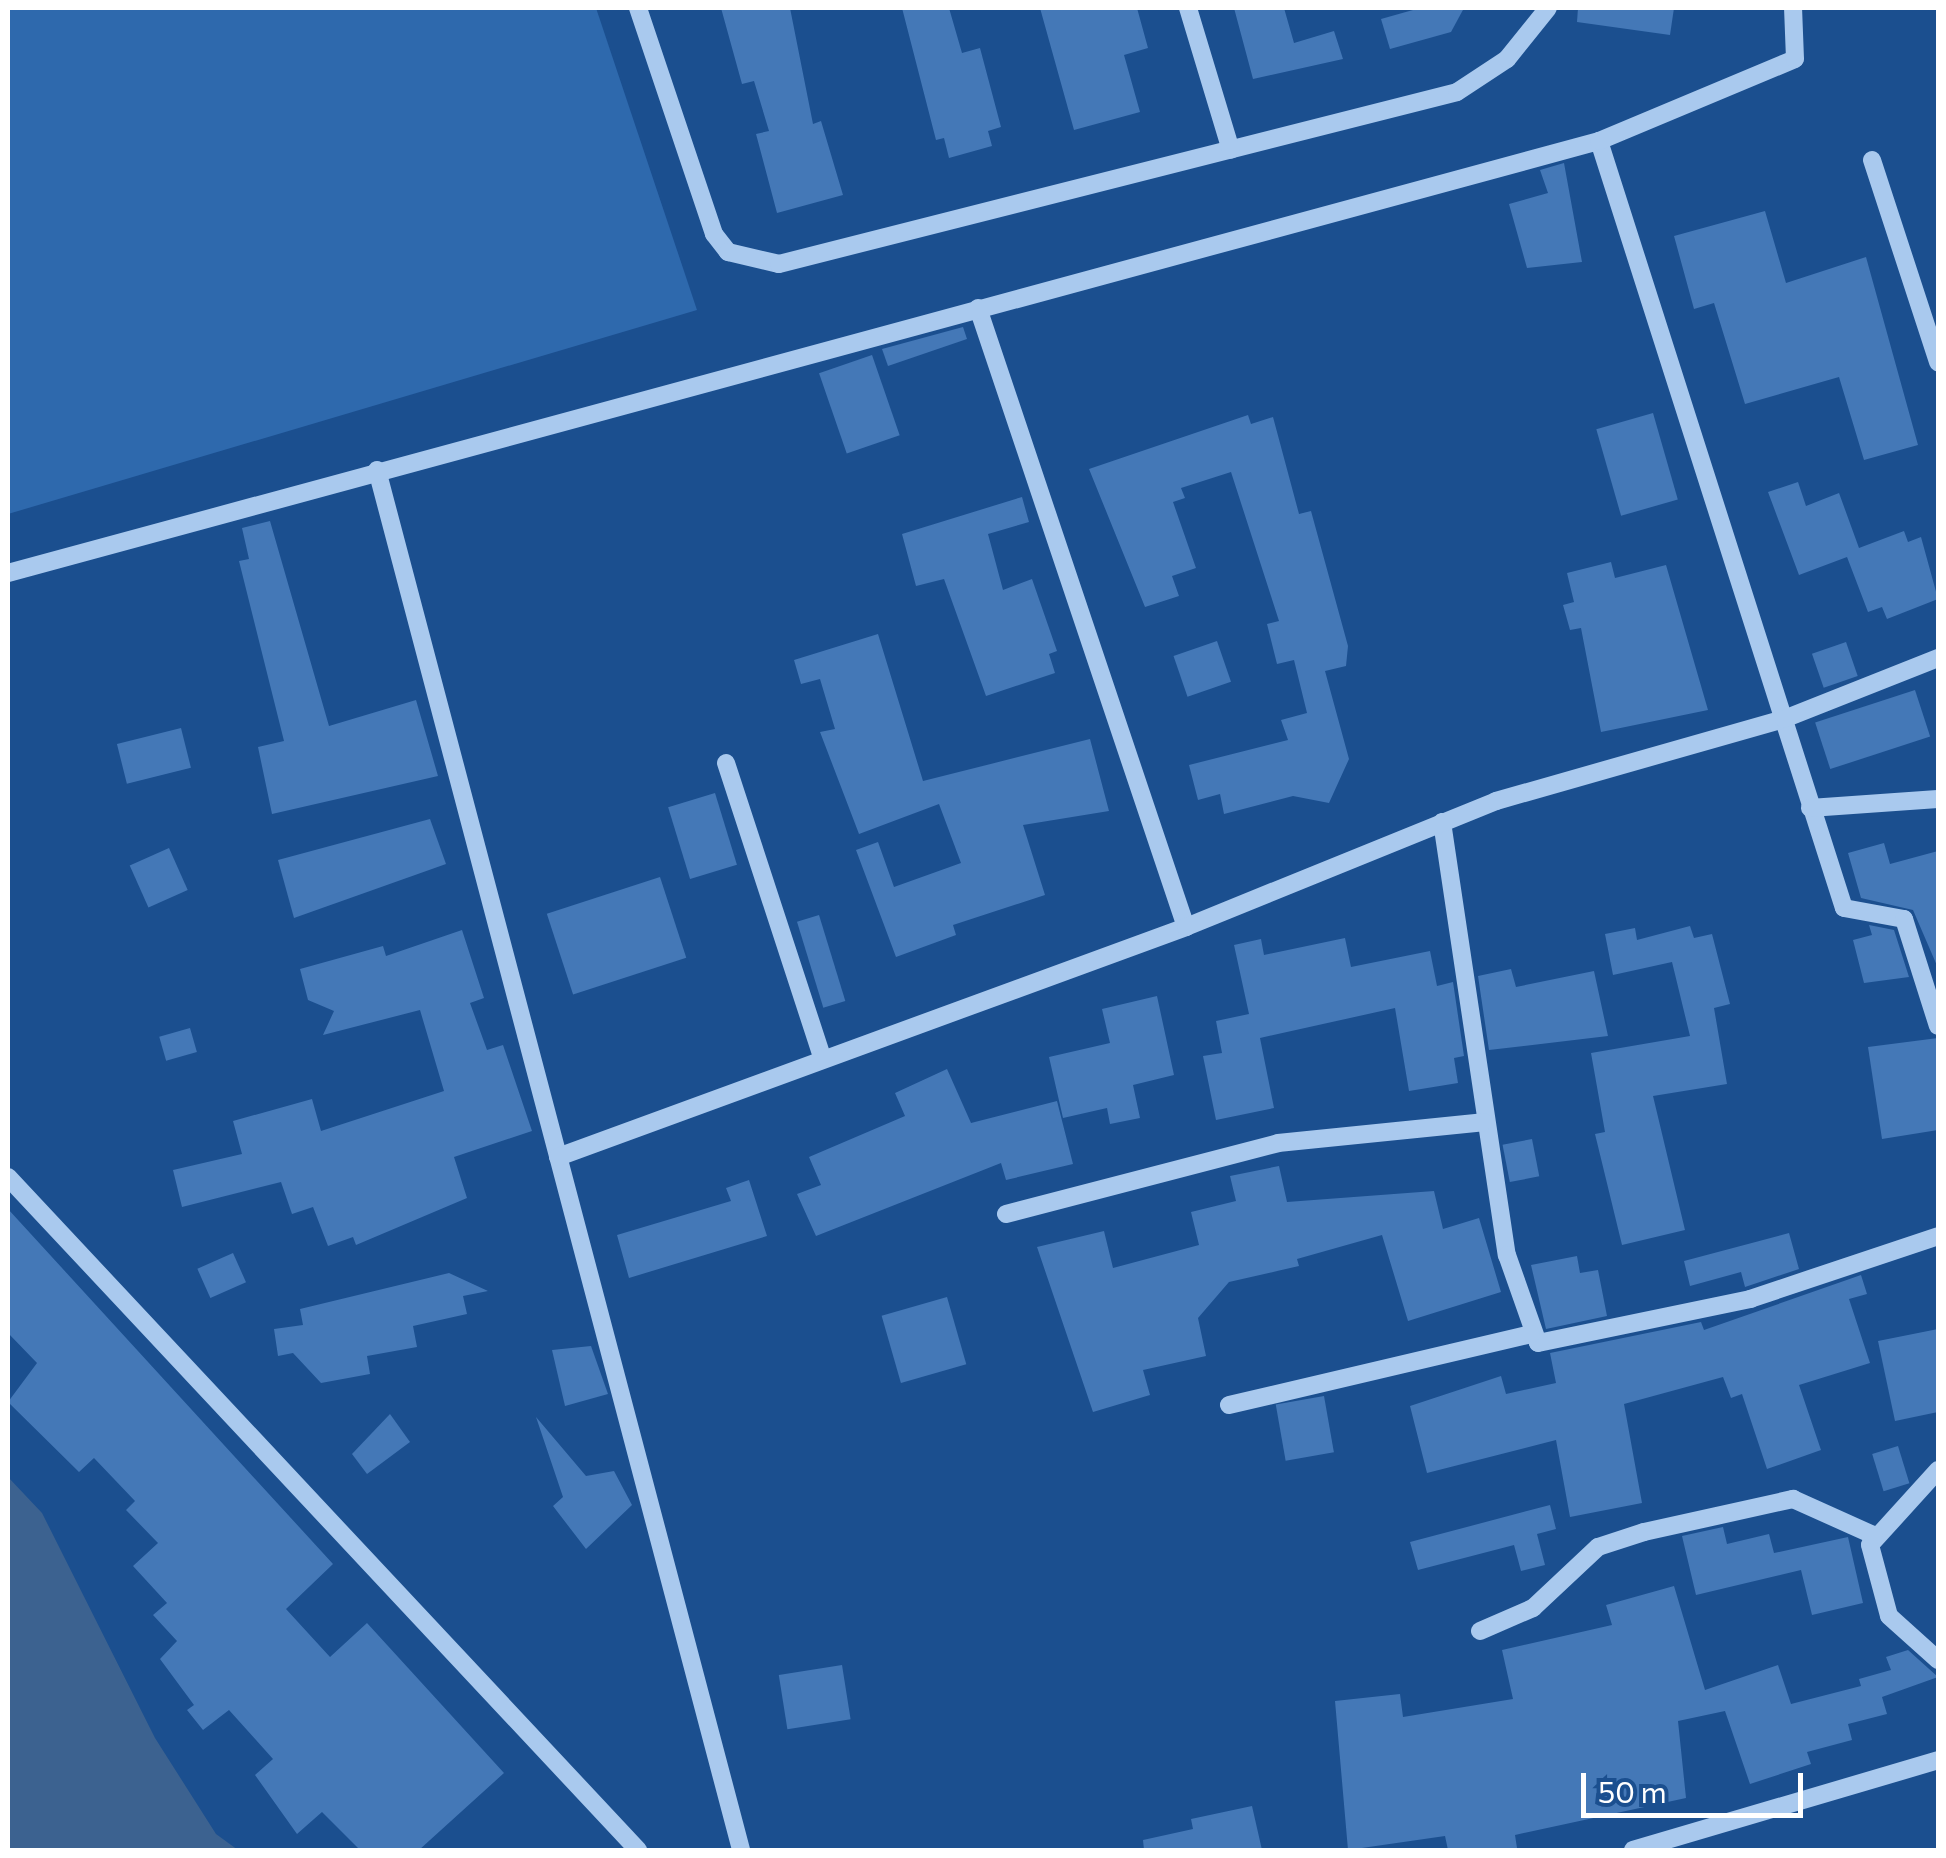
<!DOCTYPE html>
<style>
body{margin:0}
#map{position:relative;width:1946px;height:1858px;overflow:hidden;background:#1b4f8f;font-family:Commissioner,sans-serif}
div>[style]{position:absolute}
.green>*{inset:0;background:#2e69ad}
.water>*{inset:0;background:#3c6290}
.building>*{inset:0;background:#4478b7;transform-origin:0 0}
.minor>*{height:18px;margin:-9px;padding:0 9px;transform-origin:9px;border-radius:9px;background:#a9c9ee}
span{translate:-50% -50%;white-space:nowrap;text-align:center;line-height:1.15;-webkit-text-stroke:8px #1b4f8f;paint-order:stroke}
.frame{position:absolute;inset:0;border:10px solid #fff;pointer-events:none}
.scale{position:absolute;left:1581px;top:1773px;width:222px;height:45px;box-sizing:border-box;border:5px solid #fff;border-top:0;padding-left:12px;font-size:30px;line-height:35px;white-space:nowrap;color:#fff;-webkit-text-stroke:8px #1b4f8f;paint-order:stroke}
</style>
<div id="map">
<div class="green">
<i style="clip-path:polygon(8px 8px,596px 8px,697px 310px,8px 514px)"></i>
</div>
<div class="water">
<i style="clip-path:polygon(8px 1477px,42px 1513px,155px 1738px,216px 1834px,238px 1850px,8px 1850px)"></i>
</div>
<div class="building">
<i style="clip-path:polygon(721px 8px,790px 8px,813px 124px,821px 121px,843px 195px,777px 213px,756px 134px,769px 131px,754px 81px,742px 84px)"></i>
<i style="clip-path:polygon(902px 8px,949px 8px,962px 53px,980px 48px,1001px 127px,988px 131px,992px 146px,949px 158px,944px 138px,936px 140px)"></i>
<i style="clip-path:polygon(1040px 8px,1137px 8px,1148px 48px,1124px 55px,1140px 112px,1074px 130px)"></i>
<i style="clip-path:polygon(1234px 8px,1284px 8px,1294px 43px,1334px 31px,1343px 59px,1253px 79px)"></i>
<i style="clip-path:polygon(1420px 8px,1464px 8px,1451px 32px,1390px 49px,1381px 19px)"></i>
<i style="clip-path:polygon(1578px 8px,1674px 8px,1670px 35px,1577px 22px)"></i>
<i style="clip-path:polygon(1564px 163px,1582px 262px,1527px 268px,1509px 204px,1548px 193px,1540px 170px)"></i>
<i style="clip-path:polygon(1765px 211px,1786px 283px,1866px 257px,1918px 445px,1864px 460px,1839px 377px,1745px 404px,1714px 303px,1694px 309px,1674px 236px)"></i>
<i style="clip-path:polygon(963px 327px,967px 339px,888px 366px,882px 349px)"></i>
<i style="left:872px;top:355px;width:85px;height:56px;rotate:71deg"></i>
<i style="left:1653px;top:413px;width:90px;height:59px;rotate:74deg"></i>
<i style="clip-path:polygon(1248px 415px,1251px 424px,1273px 417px,1299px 514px,1311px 511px,1348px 646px,1346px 666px,1325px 671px,1349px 759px,1329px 803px,1293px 796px,1224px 814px,1220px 794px,1198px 800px,1189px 765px,1288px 740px,1281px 720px,1307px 713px,1294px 660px,1277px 664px,1267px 624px,1279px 621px,1231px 472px,1181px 488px,1185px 498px,1173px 502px,1196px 568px,1172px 576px,1179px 596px,1145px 607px,1089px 469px)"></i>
<i style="clip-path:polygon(1798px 482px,1806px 506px,1839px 493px,1859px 548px,1904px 531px,1908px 542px,1921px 537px,1938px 599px,1887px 619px,1882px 607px,1868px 612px,1847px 557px,1799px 575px,1768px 492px)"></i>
<i style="clip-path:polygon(1022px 497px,1029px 522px,988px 534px,1003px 590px,1032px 579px,1057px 651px,1049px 654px,1055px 673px,986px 696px,944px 579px,916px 586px,902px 534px)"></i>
<i style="clip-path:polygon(270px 521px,329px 726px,416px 700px,438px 776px,272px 814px,258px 747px,284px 741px,239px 561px,249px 559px,242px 528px)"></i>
<i style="clip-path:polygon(1611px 562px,1615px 578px,1666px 565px,1708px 710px,1601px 732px,1581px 628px,1570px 630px,1563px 605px,1574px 602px,1567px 573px)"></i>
<i style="clip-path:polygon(878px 634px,923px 781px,1090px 739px,1109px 811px,1023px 825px,1045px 895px,953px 925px,956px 935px,896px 957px,856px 850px,878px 842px,894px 887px,961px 863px,939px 804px,859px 834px,820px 732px,835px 729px,820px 679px,801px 684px,794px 660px)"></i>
<i style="left:1217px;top:641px;width:43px;height:46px;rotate:71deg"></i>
<i style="left:1846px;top:642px;width:36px;height:36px;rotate:71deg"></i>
<i style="left:1915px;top:690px;width:49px;height:105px;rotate:72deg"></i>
<i style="left:181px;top:728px;width:41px;height:66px;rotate:76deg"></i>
<i style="left:715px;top:793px;width:75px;height:49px;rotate:73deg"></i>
<i style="clip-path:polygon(430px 819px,446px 864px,294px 918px,278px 860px)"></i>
<i style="clip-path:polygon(1884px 843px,1890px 864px,1938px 851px,1938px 968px,1913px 910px,1861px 898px,1848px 853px)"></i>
<i style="left:169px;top:848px;width:46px;height:43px;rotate:66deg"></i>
<i style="left:660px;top:877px;width:85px;height:119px;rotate:72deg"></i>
<i style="left:819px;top:915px;width:90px;height:23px;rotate:73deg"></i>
<i style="clip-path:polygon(1869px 925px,1894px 930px,1909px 977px,1864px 983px,1853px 940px,1872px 935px)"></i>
<i style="clip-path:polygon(1690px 926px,1694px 938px,1712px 934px,1730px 1004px,1714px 1008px,1727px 1084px,1653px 1096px,1685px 1230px,1622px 1245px,1595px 1134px,1605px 1132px,1591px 1053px,1690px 1036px,1672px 962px,1613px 975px,1605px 934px,1635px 928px,1637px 940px)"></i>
<i style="clip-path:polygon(462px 930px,484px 998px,470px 1003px,487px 1050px,503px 1045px,532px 1131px,454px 1157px,467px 1198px,356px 1245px,353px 1237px,328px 1246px,313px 1207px,292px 1214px,281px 1182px,182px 1207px,173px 1170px,242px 1154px,233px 1121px,312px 1099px,321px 1131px,444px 1091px,420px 1010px,323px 1035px,334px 1011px,308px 1000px,300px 969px,383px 946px,386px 956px)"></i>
<i style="clip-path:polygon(1345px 938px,1351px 967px,1430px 951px,1437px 986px,1453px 982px,1464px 1056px,1454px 1058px,1458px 1083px,1409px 1091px,1395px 1008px,1260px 1038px,1274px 1108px,1216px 1120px,1203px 1056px,1222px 1053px,1216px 1021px,1249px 1014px,1234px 945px,1261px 939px,1264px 955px)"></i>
<i style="clip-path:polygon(1511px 969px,1516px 987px,1594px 971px,1608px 1036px,1489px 1050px,1478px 976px)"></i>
<i style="clip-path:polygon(1157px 996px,1174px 1075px,1133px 1085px,1140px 1118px,1110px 1124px,1107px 1108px,1063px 1118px,1049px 1057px,1110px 1043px,1102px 1009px)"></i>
<i style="left:190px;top:1028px;width:25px;height:32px;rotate:74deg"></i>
<i style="clip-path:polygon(1938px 1038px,1938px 1130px,1882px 1139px,1868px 1047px)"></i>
<i style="clip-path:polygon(947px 1069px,971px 1123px,1057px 1101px,1073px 1164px,1006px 1180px,1001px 1163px,816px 1236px,797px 1194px,821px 1185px,809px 1157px,905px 1116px,895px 1093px)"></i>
<i style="left:1532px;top:1139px;width:38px;height:30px;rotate:79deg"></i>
<i style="clip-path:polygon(1279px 1166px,1287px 1202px,1434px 1191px,1443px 1229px,1479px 1218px,1501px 1292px,1408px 1321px,1382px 1235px,1297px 1259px,1299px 1266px,1229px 1282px,1198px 1318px,1206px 1356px,1143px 1370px,1150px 1395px,1093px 1412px,1037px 1247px,1104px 1231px,1113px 1268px,1199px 1245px,1191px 1212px,1236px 1201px,1230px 1176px)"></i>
<i style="clip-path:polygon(749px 1180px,767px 1236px,629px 1278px,617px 1235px,731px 1201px,726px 1188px)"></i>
<i style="clip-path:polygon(8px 1209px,333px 1564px,286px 1609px,330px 1657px,367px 1623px,504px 1773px,419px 1850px,360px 1850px,322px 1812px,297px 1834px,255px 1775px,273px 1759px,229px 1710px,203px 1730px,187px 1710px,194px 1705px,160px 1659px,177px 1641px,153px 1615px,167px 1603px,133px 1566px,158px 1543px,126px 1510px,135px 1501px,94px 1458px,79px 1472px,8px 1402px,37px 1363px,8px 1333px)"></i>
<i style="clip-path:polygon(1789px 1233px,1799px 1269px,1745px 1287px,1741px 1272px,1690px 1286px,1684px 1261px)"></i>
<i style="left:233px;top:1253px;width:32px;height:39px;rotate:66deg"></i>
<i style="clip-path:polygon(1577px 1256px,1580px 1273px,1598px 1270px,1607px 1316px,1546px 1329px,1531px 1265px)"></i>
<i style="clip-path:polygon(449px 1273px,488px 1291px,463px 1296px,467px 1314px,413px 1326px,417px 1347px,367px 1356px,370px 1374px,321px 1383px,293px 1353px,278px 1356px,274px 1329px,303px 1325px,300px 1309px)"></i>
<i style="clip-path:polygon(1861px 1275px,1867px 1294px,1849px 1299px,1870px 1363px,1799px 1385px,1821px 1450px,1767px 1469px,1742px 1394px,1731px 1398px,1723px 1377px,1624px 1404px,1642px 1503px,1570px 1517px,1556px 1440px,1427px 1473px,1410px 1406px,1501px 1376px,1506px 1394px,1556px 1383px,1550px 1353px,1701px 1322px,1704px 1330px)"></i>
<i style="left:947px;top:1297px;width:70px;height:68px;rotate:74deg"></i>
<i style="clip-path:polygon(1938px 1329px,1938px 1412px,1895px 1421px,1878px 1341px)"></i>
<i style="clip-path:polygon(591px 1346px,608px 1394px,565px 1406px,552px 1350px)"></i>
<i style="left:1324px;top:1396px;width:57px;height:49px;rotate:80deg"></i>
<i style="clip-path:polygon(390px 1414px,410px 1442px,367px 1474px,352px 1454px)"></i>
<i style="clip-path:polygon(536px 1417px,586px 1476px,614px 1471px,632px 1505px,586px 1549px,553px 1506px,563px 1497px)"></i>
<i style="left:1898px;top:1446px;width:39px;height:27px;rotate:73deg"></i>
<i style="clip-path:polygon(1550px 1505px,1556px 1529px,1537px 1534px,1545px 1565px,1521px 1571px,1514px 1545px,1418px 1570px,1410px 1542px)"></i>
<i style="clip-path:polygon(1723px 1527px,1727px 1544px,1769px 1534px,1774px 1553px,1848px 1537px,1863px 1603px,1812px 1615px,1801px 1570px,1696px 1595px,1682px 1536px)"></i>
<i style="clip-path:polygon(1674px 1586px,1705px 1690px,1778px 1665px,1791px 1704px,1861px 1686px,1859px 1679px,1891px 1670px,1886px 1657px,1908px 1650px,1938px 1677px,1882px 1697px,1887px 1714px,1848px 1724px,1852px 1740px,1807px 1752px,1811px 1764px,1750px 1784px,1725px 1711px,1678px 1721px,1686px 1798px,1515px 1835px,1517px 1848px,1505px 1850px,1448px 1850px,1445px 1836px,1348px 1850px,1335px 1701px,1400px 1694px,1403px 1717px,1513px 1699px,1502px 1650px,1612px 1625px,1606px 1605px)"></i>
<i style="left:842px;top:1665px;width:55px;height:64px;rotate:81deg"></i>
<i style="clip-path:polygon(1252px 1806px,1262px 1850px,1144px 1850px,1143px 1840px,1193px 1829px,1191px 1819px)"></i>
</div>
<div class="minor">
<i style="left:638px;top:8px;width:238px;rotate:71.4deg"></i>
<i style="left:714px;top:234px;width:23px;rotate:52deg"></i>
<i style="left:728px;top:252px;width:52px;rotate:13.2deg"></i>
<i style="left:779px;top:264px;width:699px;rotate:-14.23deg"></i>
<i style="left:1457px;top:92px;width:60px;rotate:-33.4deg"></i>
<i style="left:1507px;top:59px;width:65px;rotate:-51.2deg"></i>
<i style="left:1188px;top:8px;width:148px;rotate:73.2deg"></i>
<i style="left:1599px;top:141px;width:805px;rotate:72.29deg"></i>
<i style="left:1844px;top:908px;width:61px;rotate:10.4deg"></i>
<i style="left:1904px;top:919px;width:112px;rotate:72.4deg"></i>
<i style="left:1872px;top:160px;width:213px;rotate:71.9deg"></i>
<i style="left:978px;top:308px;width:653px;rotate:71.43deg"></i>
<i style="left:377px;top:470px;width:1427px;rotate:75.22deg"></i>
<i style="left:8px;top:573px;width:1649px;rotate:-15.19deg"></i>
<i style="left:1599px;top:141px;width:212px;rotate:-22.7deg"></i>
<i style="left:1795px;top:59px;width:51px;rotate:-92.2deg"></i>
<i style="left:726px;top:763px;width:311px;rotate:71.9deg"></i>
<i style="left:1810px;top:808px;width:128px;rotate:-4deg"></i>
<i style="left:1442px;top:822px;width:438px;rotate:81.5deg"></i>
<i style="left:1507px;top:1255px;width:93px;rotate:70.6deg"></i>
<i style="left:1538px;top:1343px;width:217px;rotate:-11.7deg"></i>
<i style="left:1750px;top:1299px;width:198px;rotate:-18.5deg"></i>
<i style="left:558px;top:1157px;width:669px;rotate:-20.11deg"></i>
<i style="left:1186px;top:927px;width:335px;rotate:-22.1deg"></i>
<i style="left:1496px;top:801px;width:299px;rotate:-15.9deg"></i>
<i style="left:1784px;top:719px;width:166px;rotate:-21.6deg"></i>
<i style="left:8px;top:1177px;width:922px;rotate:46.89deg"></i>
<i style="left:1006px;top:1214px;width:281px;rotate:-14.6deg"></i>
<i style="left:1278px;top:1143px;width:206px;rotate:-5.8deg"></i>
<i style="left:1229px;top:1405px;width:310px;rotate:-13.2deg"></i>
<i style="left:1938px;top:1470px;width:101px;rotate:132.2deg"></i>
<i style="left:1870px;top:1545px;width:73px;rotate:75deg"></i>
<i style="left:1889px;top:1616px;width:66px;rotate:41.9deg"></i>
<i style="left:1480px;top:1631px;width:58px;rotate:-23.5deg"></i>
<i style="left:1533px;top:1608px;width:89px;rotate:-43.2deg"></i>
<i style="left:1598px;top:1547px;width:48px;rotate:-18.1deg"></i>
<i style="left:1644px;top:1532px;width:153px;rotate:-12.5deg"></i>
<i style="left:1793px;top:1499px;width:88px;rotate:24.2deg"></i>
<i style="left:1633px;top:1850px;width:318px;rotate:-16.4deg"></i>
</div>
<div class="frame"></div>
<div class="scale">50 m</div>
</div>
